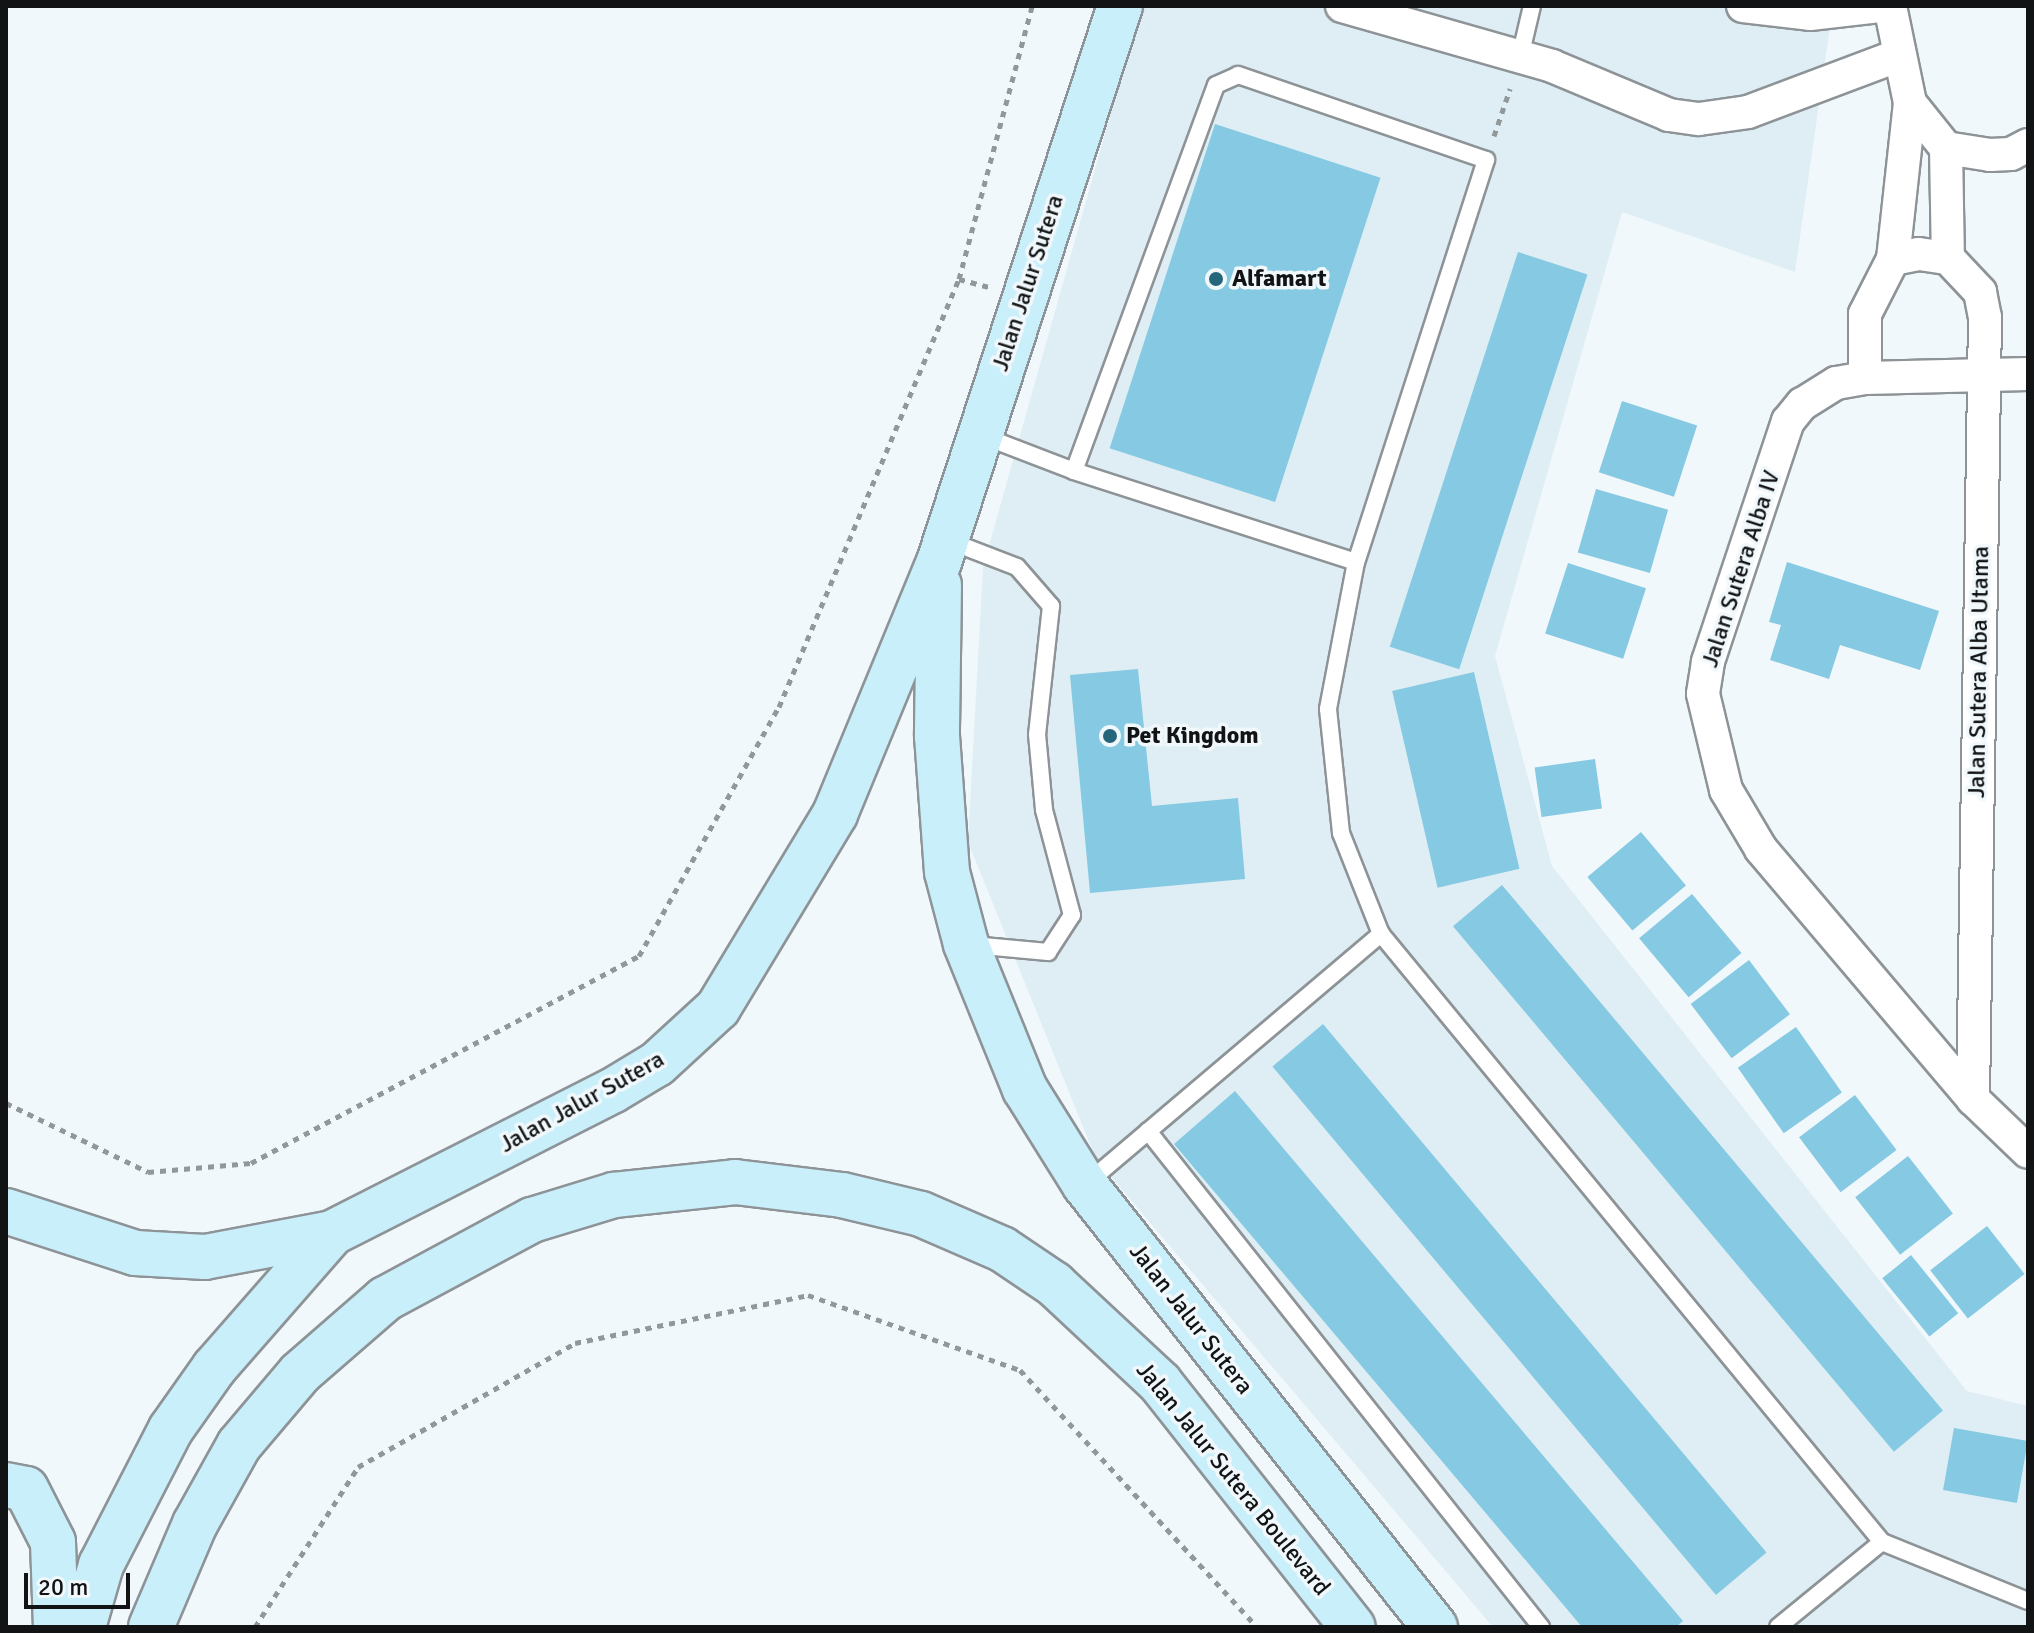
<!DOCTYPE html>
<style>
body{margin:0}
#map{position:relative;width:2034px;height:1633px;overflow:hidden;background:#f1f8fb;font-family:Signika,sans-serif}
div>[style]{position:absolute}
.built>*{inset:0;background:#deeef4}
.building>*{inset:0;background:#86c9e2;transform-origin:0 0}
.path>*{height:5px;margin-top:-2.5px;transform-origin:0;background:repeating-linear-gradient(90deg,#929799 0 6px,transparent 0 12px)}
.roads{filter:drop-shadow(2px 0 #8d9396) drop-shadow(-2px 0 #8d9396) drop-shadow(0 2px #8d9396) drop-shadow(0 -2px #8d9396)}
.lane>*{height:16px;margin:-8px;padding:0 8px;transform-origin:8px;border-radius:8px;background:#fff}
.street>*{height:32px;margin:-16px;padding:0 16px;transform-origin:16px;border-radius:16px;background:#fff}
.secondary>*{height:44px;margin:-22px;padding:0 22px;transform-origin:22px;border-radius:22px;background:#c9effb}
.dots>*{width:22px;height:22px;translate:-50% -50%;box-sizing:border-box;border:4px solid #f1f8fb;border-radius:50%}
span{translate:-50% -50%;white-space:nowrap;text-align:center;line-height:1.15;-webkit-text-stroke:7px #f1f8fb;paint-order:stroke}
.poi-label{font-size:24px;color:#111314;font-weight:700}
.left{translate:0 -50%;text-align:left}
.street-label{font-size:24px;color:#111314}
.frame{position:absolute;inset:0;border:8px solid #111314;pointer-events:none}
.scale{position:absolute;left:24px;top:1573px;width:106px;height:36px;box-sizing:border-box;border:4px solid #111314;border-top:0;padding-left:10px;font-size:24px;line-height:28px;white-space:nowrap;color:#111314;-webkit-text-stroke:6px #f1f8fb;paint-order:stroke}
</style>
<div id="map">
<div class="built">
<i style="clip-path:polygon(1141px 6px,1833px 6px,1795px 272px,1622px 212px,1495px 656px,1552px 866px,1967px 1391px,2028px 1406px,2028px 1627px,1493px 1627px,1096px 1159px,968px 842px,983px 567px)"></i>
</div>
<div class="building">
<i style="left:1215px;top:124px;width:174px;height:341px;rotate:18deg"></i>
<i style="left:1518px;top:252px;width:73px;height:415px;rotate:18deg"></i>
<i style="left:1622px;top:401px;width:79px;height:75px;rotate:18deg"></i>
<i style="left:1596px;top:489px;width:75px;height:66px;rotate:16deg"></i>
<i style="clip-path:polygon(1787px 562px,1939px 611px,1920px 670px,1840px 645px,1829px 679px,1770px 660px,1781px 625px,1769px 622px)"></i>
<i style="left:1568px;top:563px;width:82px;height:74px;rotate:18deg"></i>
<i style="clip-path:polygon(1138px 669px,1152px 806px,1238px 798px,1245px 879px,1090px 893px,1070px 675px)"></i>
<i style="left:1474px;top:672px;width:202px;height:84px;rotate:77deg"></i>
<i style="left:1595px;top:759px;width:50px;height:61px;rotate:82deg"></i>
<i style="left:1641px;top:832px;width:70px;height:70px;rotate:50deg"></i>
<i style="left:1502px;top:885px;width:686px;height:64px;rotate:50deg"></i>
<i style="left:1692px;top:894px;width:77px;height:69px;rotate:50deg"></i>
<i style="left:1749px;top:960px;width:68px;height:73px;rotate:53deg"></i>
<i style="left:1323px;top:1024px;width:690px;height:66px;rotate:50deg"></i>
<i style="left:1796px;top:1027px;width:80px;height:71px;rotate:55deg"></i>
<i style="clip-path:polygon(1235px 1091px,1683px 1621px,1676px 1627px,1582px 1627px,1174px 1144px)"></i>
<i style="left:1855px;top:1095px;width:69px;height:70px;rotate:53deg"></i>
<i style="left:1908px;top:1156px;width:73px;height:67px;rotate:52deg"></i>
<i style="left:1987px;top:1226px;width:61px;height:72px;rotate:52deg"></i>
<i style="left:1911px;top:1255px;width:75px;height:37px;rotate:51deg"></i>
<i style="left:1954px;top:1428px;width:75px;height:63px;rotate:10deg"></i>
</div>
<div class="path">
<i style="left:1494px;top:136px;width:50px;rotate:-71.2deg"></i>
<i style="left:959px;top:279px;width:31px;rotate:15deg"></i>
<i style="left:6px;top:1103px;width:158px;rotate:25.9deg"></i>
<i style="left:148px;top:1172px;width:103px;rotate:-5deg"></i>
<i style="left:251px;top:1163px;width:440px;rotate:-28.1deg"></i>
<i style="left:639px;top:956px;width:286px;rotate:-60.7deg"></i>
<i style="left:779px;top:707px;width:464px;rotate:-67.2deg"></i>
<i style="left:959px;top:279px;width:283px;rotate:-75deg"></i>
<i style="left:255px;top:1627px;width:190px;rotate:-57.2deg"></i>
<i style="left:358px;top:1467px;width:250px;rotate:-29.7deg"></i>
<i style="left:575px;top:1343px;width:238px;rotate:-11.6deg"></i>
<i style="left:808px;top:1295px;width:225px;rotate:19.5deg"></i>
<i style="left:1020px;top:1370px;width:350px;rotate:47.3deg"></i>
</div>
<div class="roads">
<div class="lane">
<i style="left:1520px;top:57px;width:52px;rotate:-76.8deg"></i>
<i style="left:983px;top:436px;width:97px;rotate:21deg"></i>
<i style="left:1074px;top:471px;width:296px;rotate:17.9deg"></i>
<i style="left:1074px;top:471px;width:411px;rotate:-69.8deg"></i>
<i style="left:1216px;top:85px;width:24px;rotate:-24deg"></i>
<i style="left:1238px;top:75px;width:262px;rotate:18.9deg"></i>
<i style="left:1486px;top:160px;width:422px;rotate:107.9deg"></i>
<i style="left:1356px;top:562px;width:150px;rotate:100.8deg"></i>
<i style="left:1328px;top:709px;width:125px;rotate:84deg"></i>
<i style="left:1341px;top:833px;width:109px;rotate:68.4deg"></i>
<i style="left:1381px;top:934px;width:788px;rotate:50.51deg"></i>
<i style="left:1882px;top:1542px;width:157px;rotate:22deg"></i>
<i style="left:947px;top:540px;width:75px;rotate:21.1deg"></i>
<i style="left:1017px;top:567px;width:52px;rotate:48.9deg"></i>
<i style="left:1051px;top:606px;width:129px;rotate:96.2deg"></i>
<i style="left:1037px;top:734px;width:76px;rotate:84.7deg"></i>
<i style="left:1044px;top:810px;width:109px;rotate:75.1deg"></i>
<i style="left:1072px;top:915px;width:44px;rotate:123deg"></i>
<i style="left:1048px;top:952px;width:76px;rotate:-174.7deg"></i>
<i style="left:1148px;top:1131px;width:633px;rotate:51.61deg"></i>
<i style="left:1086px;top:1184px;width:387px;rotate:-40.3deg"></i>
<i style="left:1778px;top:1627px;width:134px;rotate:-39.3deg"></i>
</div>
<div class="street">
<i style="left:1342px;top:6px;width:218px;rotate:15.9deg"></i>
<i style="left:1552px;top:66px;width:127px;rotate:22.7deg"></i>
<i style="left:1669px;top:115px;width:30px;rotate:8deg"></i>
<i style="left:1699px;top:119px;width:49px;rotate:-8.1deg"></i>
<i style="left:1748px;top:112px;width:159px;rotate:-20.6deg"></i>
<i style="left:1743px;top:6px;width:67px;rotate:6.8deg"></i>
<i style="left:1810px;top:14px;width:70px;rotate:-6.5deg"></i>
<i style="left:1890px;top:6px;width:99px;rotate:78.3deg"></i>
<i style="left:1910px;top:103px;width:58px;rotate:51.3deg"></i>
<i style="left:1946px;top:148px;width:45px;rotate:9deg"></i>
<i style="left:1990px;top:155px;width:21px;rotate:-3deg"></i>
<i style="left:2011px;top:154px;width:19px;rotate:-28deg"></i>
<i style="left:1946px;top:148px;width:110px;rotate:89deg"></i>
<i style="left:1893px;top:259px;width:157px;rotate:-83.8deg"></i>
<i style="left:2028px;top:374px;width:163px;rotate:178.6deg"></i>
<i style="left:1865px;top:378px;width:29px;rotate:170deg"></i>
<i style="left:1836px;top:383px;width:40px;rotate:148deg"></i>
<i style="left:1802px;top:404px;width:22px;rotate:129deg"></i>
<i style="left:1788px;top:421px;width:254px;rotate:108.4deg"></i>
<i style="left:1708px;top:662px;width:32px;rotate:99deg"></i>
<i style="left:1703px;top:694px;width:99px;rotate:76.5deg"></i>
<i style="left:1726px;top:790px;width:69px;rotate:59.3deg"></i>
<i style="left:1761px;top:849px;width:328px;rotate:49.7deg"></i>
<i style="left:1973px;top:1099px;width:76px;rotate:43.9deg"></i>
<i style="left:1865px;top:378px;width:64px;rotate:-90deg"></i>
<i style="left:1865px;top:314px;width:62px;rotate:-63deg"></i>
<i style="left:1893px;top:259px;width:26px;rotate:-11deg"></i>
<i style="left:1919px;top:254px;width:29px;rotate:8deg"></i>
<i style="left:1948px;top:258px;width:47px;rotate:46.7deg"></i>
<i style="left:1980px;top:292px;width:25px;rotate:79deg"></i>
<i style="left:1985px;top:317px;width:782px;rotate:90.88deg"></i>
</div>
<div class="secondary">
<i style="left:939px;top:585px;width:151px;rotate:90.8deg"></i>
<i style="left:937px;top:736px;width:136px;rotate:85.8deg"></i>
<i style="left:947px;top:872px;width:74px;rotate:75.2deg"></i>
<i style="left:966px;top:944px;width:157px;rotate:67.9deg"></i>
<i style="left:1025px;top:1089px;width:113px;rotate:58deg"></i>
<i style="left:1085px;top:1185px;width:564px;rotate:51.63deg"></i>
<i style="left:6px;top:1211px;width:136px;rotate:18deg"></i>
<i style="left:135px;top:1253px;width:70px;rotate:3.3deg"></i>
<i style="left:205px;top:1257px;width:129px;rotate:-10.7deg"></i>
<i style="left:332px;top:1233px;width:314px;rotate:-26.9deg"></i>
<i style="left:612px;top:1091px;width:52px;rotate:-31deg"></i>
<i style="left:657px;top:1064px;width:83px;rotate:-42.6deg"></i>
<i style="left:718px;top:1008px;width:227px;rotate:-58.9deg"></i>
<i style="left:835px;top:814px;width:273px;rotate:-67.6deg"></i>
<i style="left:939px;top:562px;width:585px;rotate:-71.97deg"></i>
<i style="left:6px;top:1485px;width:20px;rotate:11deg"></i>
<i style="left:26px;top:1489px;width:59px;rotate:63deg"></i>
<i style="left:53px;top:1542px;width:85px;rotate:88deg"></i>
<i style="left:83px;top:1627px;width:65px;rotate:-73.8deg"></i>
<i style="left:101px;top:1565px;width:153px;rotate:-62.8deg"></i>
<i style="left:171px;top:1429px;width:75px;rotate:-54.8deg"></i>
<i style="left:214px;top:1368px;width:179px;rotate:-48.8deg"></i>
<i style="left:151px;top:1627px;width:112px;rotate:-66.9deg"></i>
<i style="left:195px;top:1524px;width:90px;rotate:-60.9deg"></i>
<i style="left:239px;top:1445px;width:94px;rotate:-49.7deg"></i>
<i style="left:300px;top:1373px;width:113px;rotate:-41deg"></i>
<i style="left:385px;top:1299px;width:167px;rotate:-28.3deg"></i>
<i style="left:532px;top:1220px;width:86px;rotate:-17deg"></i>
<i style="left:614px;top:1195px;width:122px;rotate:-6.1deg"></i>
<i style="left:735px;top:1182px;width:108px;rotate:6.9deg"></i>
<i style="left:842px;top:1195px;width:81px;rotate:13.5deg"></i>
<i style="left:921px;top:1214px;width:88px;rotate:23.4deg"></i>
<i style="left:1002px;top:1249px;width:63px;rotate:33.9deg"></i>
<i style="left:1054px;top:1284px;width:145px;rotate:43deg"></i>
<i style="left:1160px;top:1383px;width:311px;rotate:51.7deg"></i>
</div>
</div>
<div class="dots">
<i style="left:1216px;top:279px;background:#26667a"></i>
<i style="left:1110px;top:736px;background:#26667a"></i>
</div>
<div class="poi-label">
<span class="left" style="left:1232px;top:279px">Alfamart</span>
<span class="left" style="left:1126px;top:736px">Pet Kingdom</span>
</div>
<div class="street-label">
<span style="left:1028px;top:283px;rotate:-72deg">Jalan Jalur Sutera</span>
<span style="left:1741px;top:569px;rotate:-72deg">Jalan Sutera Alba IV</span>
<span style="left:1979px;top:672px;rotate:-89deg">Jalan Sutera Alba Utama</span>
<span style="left:582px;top:1102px;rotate:-29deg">Jalan Jalur Sutera</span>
<span style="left:1191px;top:1319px;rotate:52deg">Jalan Jalur Sutera</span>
<span style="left:1233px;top:1479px;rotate:51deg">Jalan Jalur Sutera Boulevard</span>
</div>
<div class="frame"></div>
<div class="scale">20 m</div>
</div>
